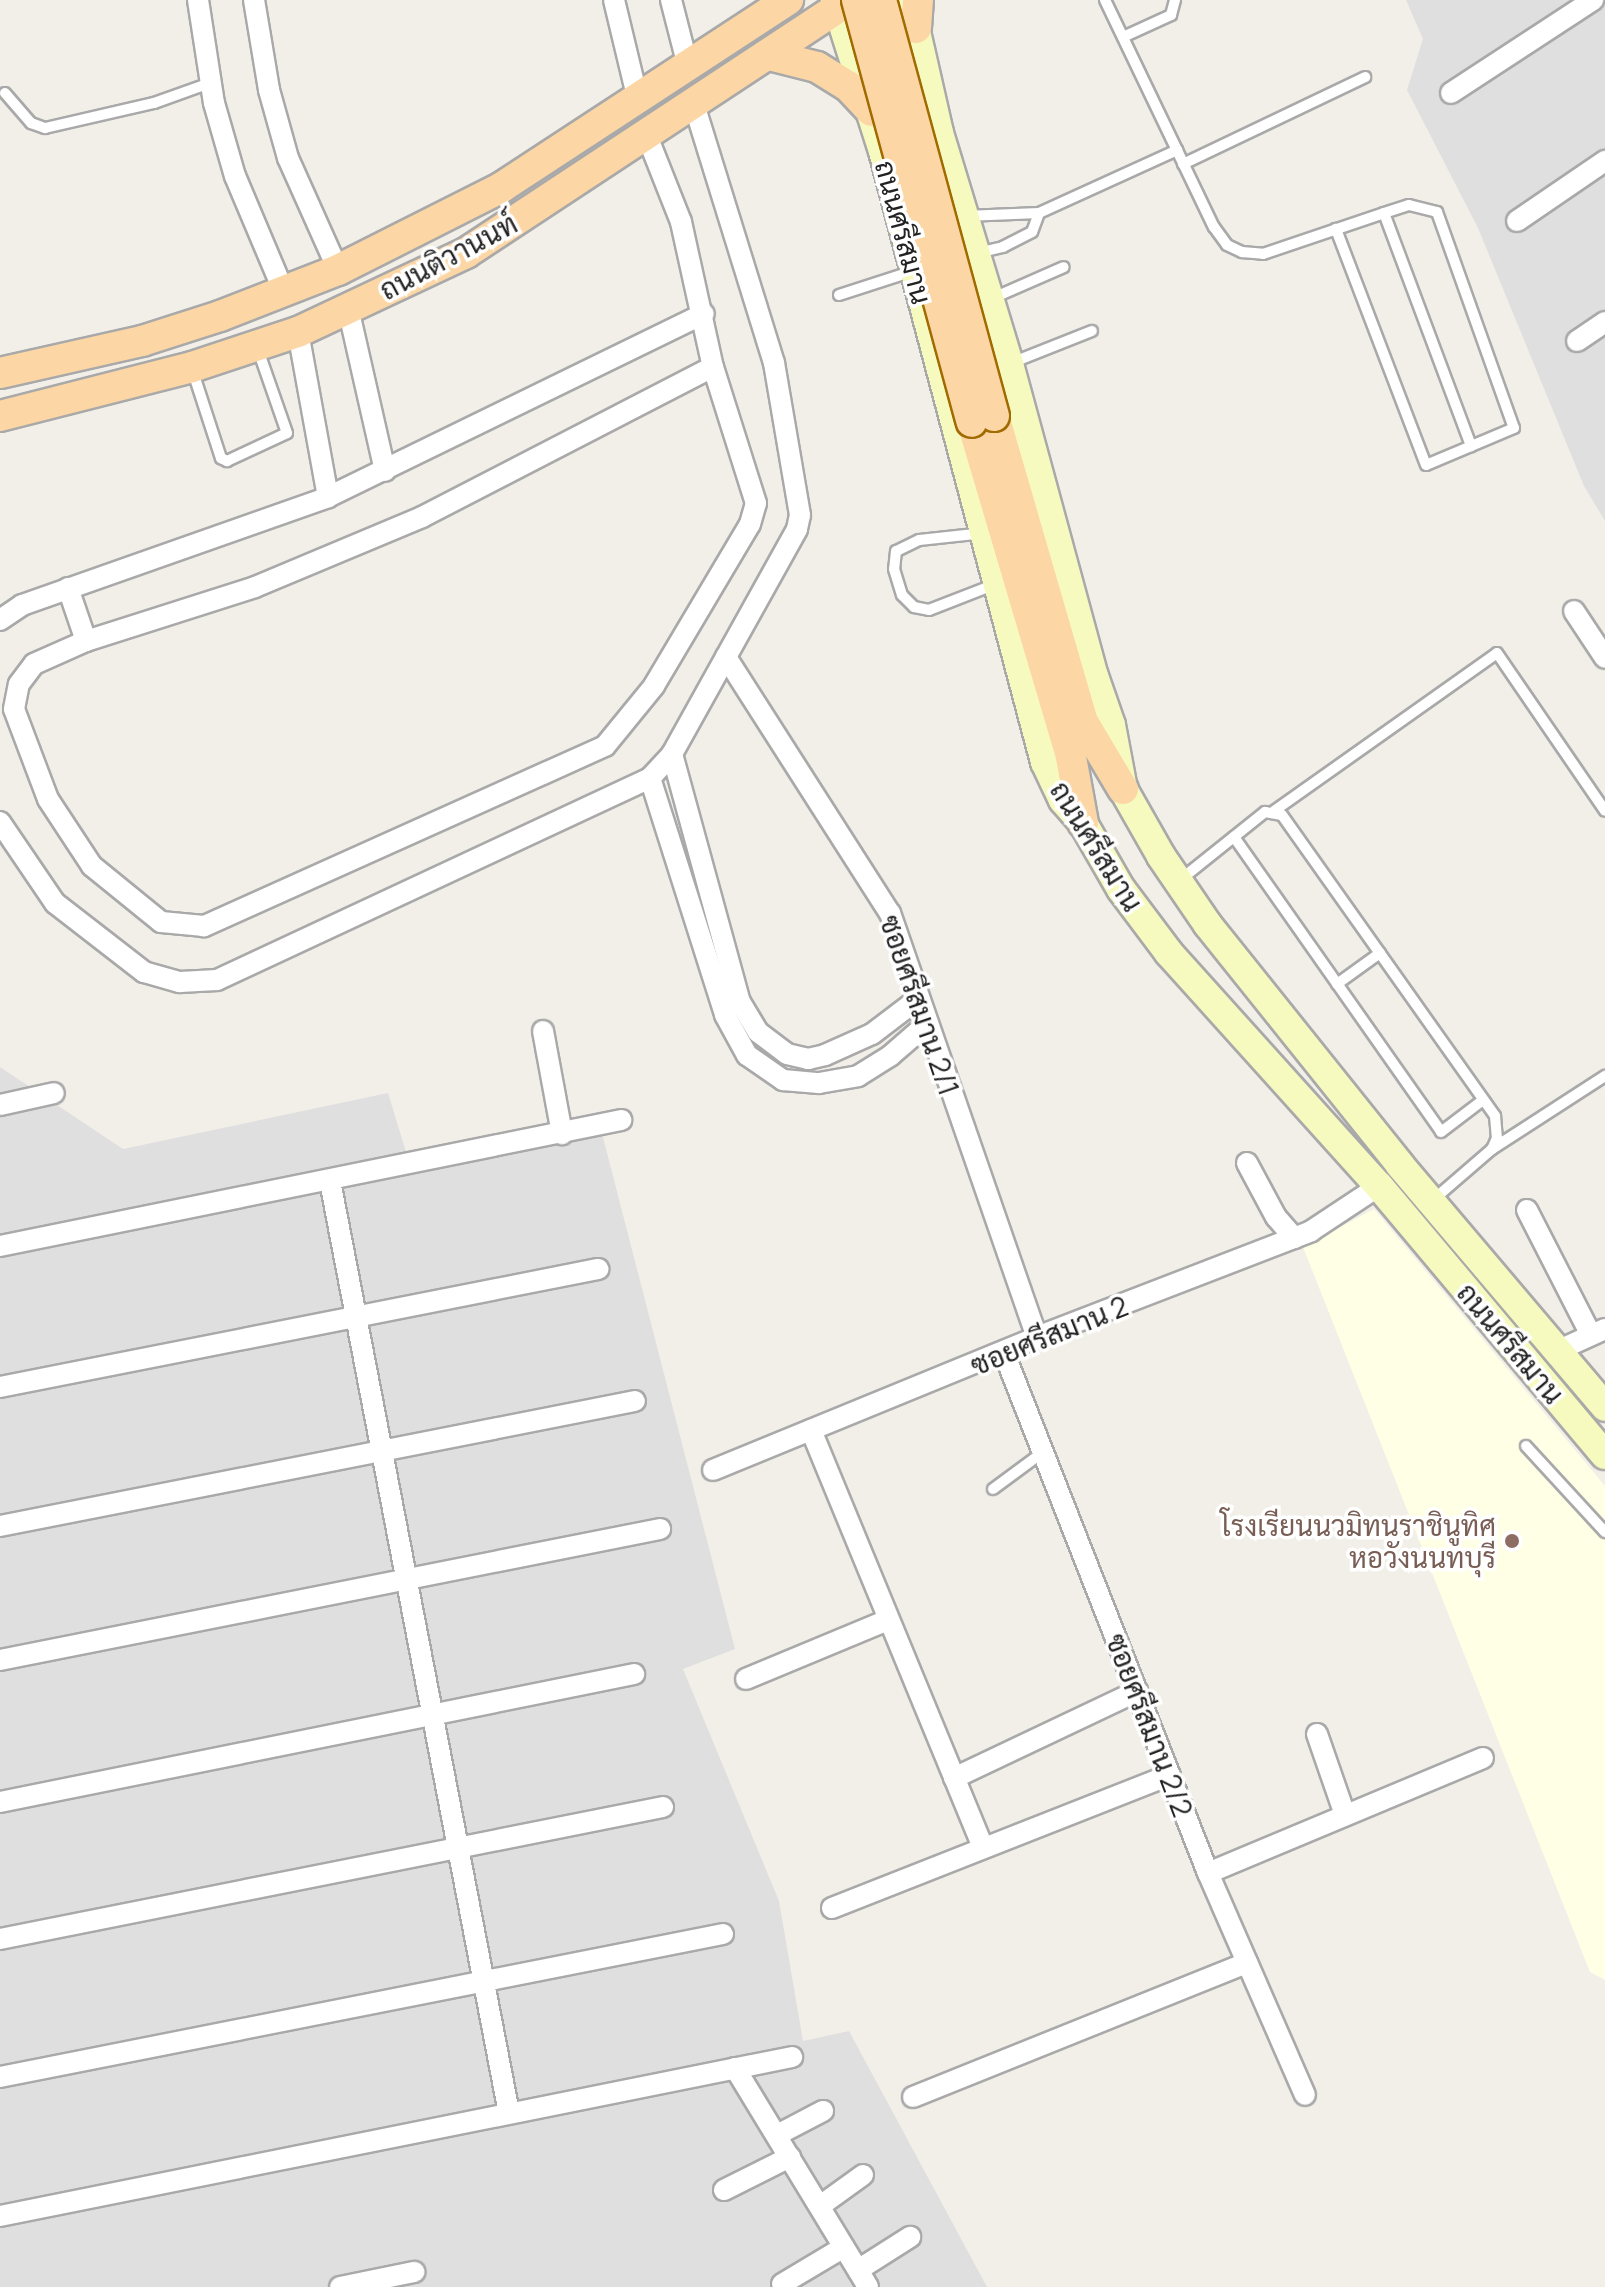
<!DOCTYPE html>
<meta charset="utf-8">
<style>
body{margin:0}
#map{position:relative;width:1605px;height:2287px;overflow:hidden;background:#f2efe9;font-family:Manrope,Sarabun,sans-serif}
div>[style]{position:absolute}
.residential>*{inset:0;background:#e0dfdf}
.education>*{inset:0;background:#ffffe5}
.roads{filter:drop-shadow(2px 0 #a9a9a9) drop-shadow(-2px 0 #a9a9a9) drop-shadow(0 2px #a9a9a9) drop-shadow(0 -2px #a9a9a9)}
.lane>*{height:10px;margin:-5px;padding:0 5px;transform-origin:5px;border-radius:5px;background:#fff}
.street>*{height:20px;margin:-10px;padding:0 10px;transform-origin:10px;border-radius:10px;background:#fff}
.secondary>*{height:28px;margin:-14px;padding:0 14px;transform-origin:14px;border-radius:14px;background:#f7fabf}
.primary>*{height:30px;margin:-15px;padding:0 15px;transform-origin:15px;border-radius:15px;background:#fcd6a4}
.bridges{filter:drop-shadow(2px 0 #a06b00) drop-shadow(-2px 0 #a06b00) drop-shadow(0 2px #a06b00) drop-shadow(0 -2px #a06b00)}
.primary-bridge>*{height:30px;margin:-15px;padding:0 15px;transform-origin:15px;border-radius:15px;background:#fcd6a4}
.dots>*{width:22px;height:22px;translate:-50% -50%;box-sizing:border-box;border:4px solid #fff;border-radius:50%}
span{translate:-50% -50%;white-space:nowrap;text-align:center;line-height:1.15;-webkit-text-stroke:7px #fff;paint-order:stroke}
.street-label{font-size:28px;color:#222}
.education-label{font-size:28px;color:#785e54}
.right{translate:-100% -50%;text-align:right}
</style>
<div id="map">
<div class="residential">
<i style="clip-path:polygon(1406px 0,1605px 0,1605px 521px,1584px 486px,1478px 228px,1407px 90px,1423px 39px)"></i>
<i style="clip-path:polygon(0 1067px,123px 1149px,388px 1093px,410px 1165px,597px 1114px,735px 1649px,683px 1669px,779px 1901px,803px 2041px,849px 2031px,987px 2287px,0 2287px)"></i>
</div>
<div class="education">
<i style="clip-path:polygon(1374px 1209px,1605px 1486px,1605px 1980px,1590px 1972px,1303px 1247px)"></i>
</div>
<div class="roads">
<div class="lane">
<i style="left:1105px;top:0;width:252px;rotate:64.4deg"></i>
<i style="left:1214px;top:227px;width:22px;rotate:54deg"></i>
<i style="left:1227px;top:245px;width:17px;rotate:25deg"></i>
<i style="left:1242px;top:252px;width:21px;rotate:5deg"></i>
<i style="left:1263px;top:254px;width:128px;rotate:-18.7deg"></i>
<i style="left:1384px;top:213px;width:26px;rotate:-18deg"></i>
<i style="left:1409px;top:205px;width:29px;rotate:14deg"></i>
<i style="left:1437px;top:212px;width:229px;rotate:70.4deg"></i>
<i style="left:1514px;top:428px;width:95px;rotate:157.2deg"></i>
<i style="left:1426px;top:465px;width:253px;rotate:-110.9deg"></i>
<i style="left:1123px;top:37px;width:53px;rotate:-24.6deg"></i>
<i style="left:1171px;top:15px;width:16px;rotate:-75deg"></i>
<i style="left:5px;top:93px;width:40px;rotate:49deg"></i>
<i style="left:31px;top:123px;width:15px;rotate:20deg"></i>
<i style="left:45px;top:128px;width:112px;rotate:-12.9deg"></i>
<i style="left:154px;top:103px;width:59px;rotate:-19.7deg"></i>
<i style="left:1183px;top:164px;width:202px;rotate:-25.5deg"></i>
<i style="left:1039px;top:213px;width:152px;rotate:-24.5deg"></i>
<i style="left:1384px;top:213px;width:249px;rotate:69.5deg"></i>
<i style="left:965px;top:216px;width:74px;rotate:-2.3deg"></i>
<i style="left:1039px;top:213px;width:20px;rotate:110deg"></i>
<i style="left:1032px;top:232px;width:33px;rotate:153deg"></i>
<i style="left:1003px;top:247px;width:26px;rotate:167deg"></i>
<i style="left:839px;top:295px;width:78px;rotate:-18deg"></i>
<i style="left:993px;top:298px;width:77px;rotate:-23.6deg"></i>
<i style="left:1011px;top:363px;width:87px;rotate:-21.6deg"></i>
<i style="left:192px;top:369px;width:94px;rotate:72deg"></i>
<i style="left:221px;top:458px;width:7px;rotate:27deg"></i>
<i style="left:227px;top:461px;width:66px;rotate:-25deg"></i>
<i style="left:287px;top:433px;width:91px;rotate:-109.2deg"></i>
<i style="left:984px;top:533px;width:65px;rotate:173.9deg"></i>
<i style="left:919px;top:540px;width:25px;rotate:154deg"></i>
<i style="left:896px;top:551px;width:18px;rotate:96deg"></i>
<i style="left:894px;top:569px;width:27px;rotate:73deg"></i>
<i style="left:902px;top:595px;width:17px;rotate:45deg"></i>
<i style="left:914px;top:607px;width:15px;rotate:11deg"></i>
<i style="left:929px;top:610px;width:72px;rotate:-21.2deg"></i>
<i style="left:1274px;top:811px;width:273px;rotate:-35.3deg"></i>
<i style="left:1497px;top:653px;width:191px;rotate:55.6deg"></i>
<i style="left:1234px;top:837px;width:360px;rotate:54.9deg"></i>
<i style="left:1441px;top:1132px;width:53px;rotate:-37.3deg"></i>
<i style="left:1180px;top:880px;width:109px;rotate:-38.7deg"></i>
<i style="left:1265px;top:812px;width:17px;rotate:10deg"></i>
<i style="left:1282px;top:815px;width:369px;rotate:54.7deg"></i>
<i style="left:1495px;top:1116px;width:22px;rotate:85deg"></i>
<i style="left:1497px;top:1138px;width:12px;rotate:114deg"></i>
<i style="left:1492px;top:1149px;width:78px;rotate:139.2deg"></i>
<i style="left:1337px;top:984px;width:53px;rotate:-35.8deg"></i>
<i style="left:1492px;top:1149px;width:135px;rotate:-32.9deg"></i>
<i style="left:1526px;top:1446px;width:117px;rotate:47.4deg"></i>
<i style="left:993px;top:1489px;width:62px;rotate:-36.5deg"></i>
</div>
<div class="street">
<i style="left:198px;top:0;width:104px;rotate:81.2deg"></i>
<i style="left:214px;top:103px;width:76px;rotate:74deg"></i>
<i style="left:235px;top:176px;width:126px;rotate:67.1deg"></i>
<i style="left:254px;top:0;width:91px;rotate:80.5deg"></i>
<i style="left:269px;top:90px;width:71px;rotate:74.4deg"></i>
<i style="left:288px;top:158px;width:123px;rotate:65.9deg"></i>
<i style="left:614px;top:0;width:103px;rotate:76.5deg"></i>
<i style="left:671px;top:0;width:68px;rotate:75.6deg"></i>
<i style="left:1451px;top:93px;width:170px;rotate:-33.2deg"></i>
<i style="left:647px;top:136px;width:92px;rotate:68.4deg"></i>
<i style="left:681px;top:222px;width:148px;rotate:77.6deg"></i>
<i style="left:713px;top:367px;width:143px;rotate:72.5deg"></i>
<i style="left:756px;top:503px;width:22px;rotate:106deg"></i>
<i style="left:750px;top:524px;width:188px;rotate:120.7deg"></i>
<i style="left:654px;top:686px;width:77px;rotate:129.2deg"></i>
<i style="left:605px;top:746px;width:440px;rotate:155.8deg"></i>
<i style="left:204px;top:926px;width:43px;rotate:-174.7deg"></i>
<i style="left:161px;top:922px;width:89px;rotate:-140.9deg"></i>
<i style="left:92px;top:866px;width:80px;rotate:-123.3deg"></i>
<i style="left:48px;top:799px;width:96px;rotate:-110.7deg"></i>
<i style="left:14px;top:709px;width:25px;rotate:-79deg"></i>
<i style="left:19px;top:684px;width:25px;rotate:-53deg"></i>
<i style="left:34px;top:664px;width:57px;rotate:-23.9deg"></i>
<i style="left:86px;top:641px;width:177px;rotate:-17.7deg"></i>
<i style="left:255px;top:587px;width:181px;rotate:-22.7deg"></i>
<i style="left:422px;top:517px;width:327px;rotate:-27.3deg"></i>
<i style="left:1517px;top:221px;width:107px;rotate:-34.3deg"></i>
<i style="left:348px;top:308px;width:167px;rotate:77.2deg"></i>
<i style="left:298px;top:332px;width:168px;rotate:79.7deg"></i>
<i style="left:1577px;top:341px;width:34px;rotate:-34deg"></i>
<i style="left:68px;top:588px;width:56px;rotate:71.2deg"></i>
<i style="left:1574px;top:611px;width:56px;rotate:56.6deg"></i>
<i style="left:0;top:620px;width:27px;rotate:-34deg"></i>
<i style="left:22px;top:605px;width:324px;rotate:-19.4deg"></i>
<i style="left:328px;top:497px;width:418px;rotate:-26deg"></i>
<i style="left:726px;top:657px;width:304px;rotate:57.4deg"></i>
<i style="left:890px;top:913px;width:449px;rotate:70.9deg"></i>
<i style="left:672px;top:754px;width:257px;rotate:74.7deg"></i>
<i style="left:740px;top:1002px;width:35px;rotate:59deg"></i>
<i style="left:758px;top:1032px;width:36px;rotate:37deg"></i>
<i style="left:787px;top:1054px;width:22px;rotate:13deg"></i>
<i style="left:808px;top:1059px;width:17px;rotate:-13deg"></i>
<i style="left:825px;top:1055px;width:51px;rotate:-24.1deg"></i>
<i style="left:872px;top:1034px;width:58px;rotate:-37.3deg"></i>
<i style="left:650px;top:778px;width:249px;rotate:72.4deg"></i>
<i style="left:725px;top:1015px;width:46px;rotate:61.2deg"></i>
<i style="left:747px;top:1055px;width:44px;rotate:34.8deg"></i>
<i style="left:783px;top:1080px;width:36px;rotate:5deg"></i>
<i style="left:819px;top:1083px;width:40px;rotate:-10deg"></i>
<i style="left:858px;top:1076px;width:38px;rotate:-32deg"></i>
<i style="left:890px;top:1056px;width:49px;rotate:-40.9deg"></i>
<i style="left:0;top:822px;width:98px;rotate:55.8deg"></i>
<i style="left:55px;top:903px;width:113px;rotate:37.8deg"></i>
<i style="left:144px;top:972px;width:37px;rotate:16deg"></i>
<i style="left:180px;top:982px;width:37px;rotate:-3deg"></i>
<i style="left:217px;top:980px;width:478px;rotate:-25deg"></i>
<i style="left:650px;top:778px;width:33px;rotate:-47deg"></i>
<i style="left:672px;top:754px;width:257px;rotate:-60.9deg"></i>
<i style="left:797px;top:529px;width:14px;rotate:-78deg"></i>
<i style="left:800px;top:515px;width:154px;rotate:-99.7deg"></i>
<i style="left:774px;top:363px;width:270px;rotate:-107.2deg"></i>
<i style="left:543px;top:1031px;width:105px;rotate:79.5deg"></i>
<i style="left:0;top:1105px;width:55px;rotate:-12.5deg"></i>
<i style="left:1247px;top:1163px;width:61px;rotate:61.8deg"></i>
<i style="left:1276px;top:1217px;width:28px;rotate:49deg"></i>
<i style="left:330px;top:1181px;width:949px;rotate:79.13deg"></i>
<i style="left:1527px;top:1210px;width:140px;rotate:62.9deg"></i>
<i style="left:0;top:1246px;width:634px;rotate:-11.47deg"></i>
<i style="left:1557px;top:1351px;width:53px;rotate:-24.6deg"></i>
<i style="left:1004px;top:1353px;width:559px;rotate:68.58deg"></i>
<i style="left:1208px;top:1873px;width:242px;rotate:66.4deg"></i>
<i style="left:0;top:1387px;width:610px;rotate:-11.16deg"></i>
<i style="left:811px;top:1430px;width:452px;rotate:67.6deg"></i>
<i style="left:713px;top:1470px;width:350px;rotate:-22.3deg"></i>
<i style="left:1037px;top:1337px;width:294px;rotate:-21.1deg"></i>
<i style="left:1311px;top:1231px;width:82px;rotate:-33.5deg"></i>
<i style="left:0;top:1526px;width:647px;rotate:-11.14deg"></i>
<i style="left:0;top:1660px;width:673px;rotate:-11.23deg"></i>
<i style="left:746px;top:1679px;width:154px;rotate:-22.6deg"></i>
<i style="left:1317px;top:1734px;width:86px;rotate:70.9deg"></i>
<i style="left:954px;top:1778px;width:203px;rotate:-25.4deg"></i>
<i style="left:0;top:1802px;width:647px;rotate:-11.41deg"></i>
<i style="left:1208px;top:1873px;width:298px;rotate:-22.7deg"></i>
<i style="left:832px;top:1908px;width:363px;rotate:-21.5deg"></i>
<i style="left:0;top:1939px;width:676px;rotate:-11.26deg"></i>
<i style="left:735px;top:2068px;width:256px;rotate:58.7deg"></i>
<i style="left:0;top:2077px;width:737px;rotate:-11.19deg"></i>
<i style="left:913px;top:2097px;width:360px;rotate:-21.9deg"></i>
<i style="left:777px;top:2135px;width:52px;rotate:-27.6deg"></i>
<i style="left:724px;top:2190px;width:74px;rotate:-26.6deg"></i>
<i style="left:820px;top:2206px;width:53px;rotate:-35.8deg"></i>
<i style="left:0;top:2216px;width:808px;rotate:-11.35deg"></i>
<i style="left:858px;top:2270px;width:62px;rotate:-32.4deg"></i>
<i style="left:782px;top:2284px;width:72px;rotate:-30.8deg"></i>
<i style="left:340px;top:2287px;width:76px;rotate:-11.5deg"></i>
</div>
<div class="secondary">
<i style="left:835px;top:0;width:158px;rotate:72.4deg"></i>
<i style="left:883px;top:151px;width:632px;rotate:75.15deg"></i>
<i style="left:1045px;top:762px;width:42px;rotate:64.7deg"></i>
<i style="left:1063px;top:800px;width:30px;rotate:49deg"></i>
<i style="left:1083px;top:823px;width:76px;rotate:60.1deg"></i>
<i style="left:1121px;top:889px;width:80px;rotate:53.1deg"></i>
<i style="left:1169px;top:953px;width:314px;rotate:48deg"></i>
<i style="left:1379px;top:1186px;width:351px;rotate:50deg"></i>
<i style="left:910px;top:5px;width:131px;rotate:77.2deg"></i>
<i style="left:939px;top:133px;width:241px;rotate:73.1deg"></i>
<i style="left:1009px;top:364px;width:323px;rotate:74.8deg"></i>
<i style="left:1094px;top:676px;width:52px;rotate:70.9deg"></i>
<i style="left:1111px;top:725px;width:65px;rotate:79.4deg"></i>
<i style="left:1123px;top:789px;width:77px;rotate:60.4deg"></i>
<i style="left:1161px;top:856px;width:83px;rotate:55.7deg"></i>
<i style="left:1208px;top:925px;width:307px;rotate:51.3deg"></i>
<i style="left:1400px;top:1165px;width:317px;rotate:49.7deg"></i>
</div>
<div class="primary">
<i style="left:916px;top:28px;width:28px;rotate:-86deg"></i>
<i style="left:769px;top:55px;width:49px;rotate:14deg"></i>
<i style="left:817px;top:67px;width:36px;rotate:32deg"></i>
<i style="left:848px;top:86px;width:34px;rotate:47deg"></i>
<i style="left:0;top:373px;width:146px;rotate:-12.7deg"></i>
<i style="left:142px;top:341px;width:82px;rotate:-17.8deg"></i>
<i style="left:220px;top:316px;width:127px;rotate:-21.3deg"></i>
<i style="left:338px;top:270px;width:184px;rotate:-26.8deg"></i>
<i style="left:502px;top:187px;width:342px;rotate:-33.2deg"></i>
<i style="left:0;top:416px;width:198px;rotate:-14.3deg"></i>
<i style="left:192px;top:367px;width:112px;rotate:-18.3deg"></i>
<i style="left:298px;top:332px;width:186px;rotate:-25.2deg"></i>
<i style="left:466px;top:253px;width:460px;rotate:-33.4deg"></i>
<i style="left:994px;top:416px;width:319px;rotate:73.8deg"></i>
<i style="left:1083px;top:722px;width:78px;rotate:59.2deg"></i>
<i style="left:972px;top:422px;width:349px;rotate:73.5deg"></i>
<i style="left:1071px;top:757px;width:67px;rotate:79.7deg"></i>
</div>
</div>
<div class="bridges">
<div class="primary-bridge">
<i style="left:857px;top:0;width:437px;rotate:74.8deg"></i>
<i style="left:881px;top:0;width:431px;rotate:74.8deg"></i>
</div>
</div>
<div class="dots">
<i style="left:1512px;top:1541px;background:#8d6e63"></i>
</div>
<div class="street-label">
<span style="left:904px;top:232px;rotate:75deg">ถนนศรีสมาน</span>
<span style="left:448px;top:256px;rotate:-28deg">ถนนติวานนท์</span>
<span style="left:1097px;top:846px;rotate:58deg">ถนนศรีสมาน</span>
<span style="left:920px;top:1005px;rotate:71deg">ซอยศรีสมาน 2/1</span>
<span style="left:1049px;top:1335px;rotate:-22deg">ซอยศรีสมาน 2</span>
<span style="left:1511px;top:1343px;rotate:50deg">ถนนศรีสมาน</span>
<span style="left:1150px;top:1725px;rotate:69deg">ซอยศรีสมาน 2/2</span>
</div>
<div class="education-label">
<span class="right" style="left:1496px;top:1541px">โรงเรียนนวมิทนราชินูทิศ<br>หอวังนนทบุรี</span>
</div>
</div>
